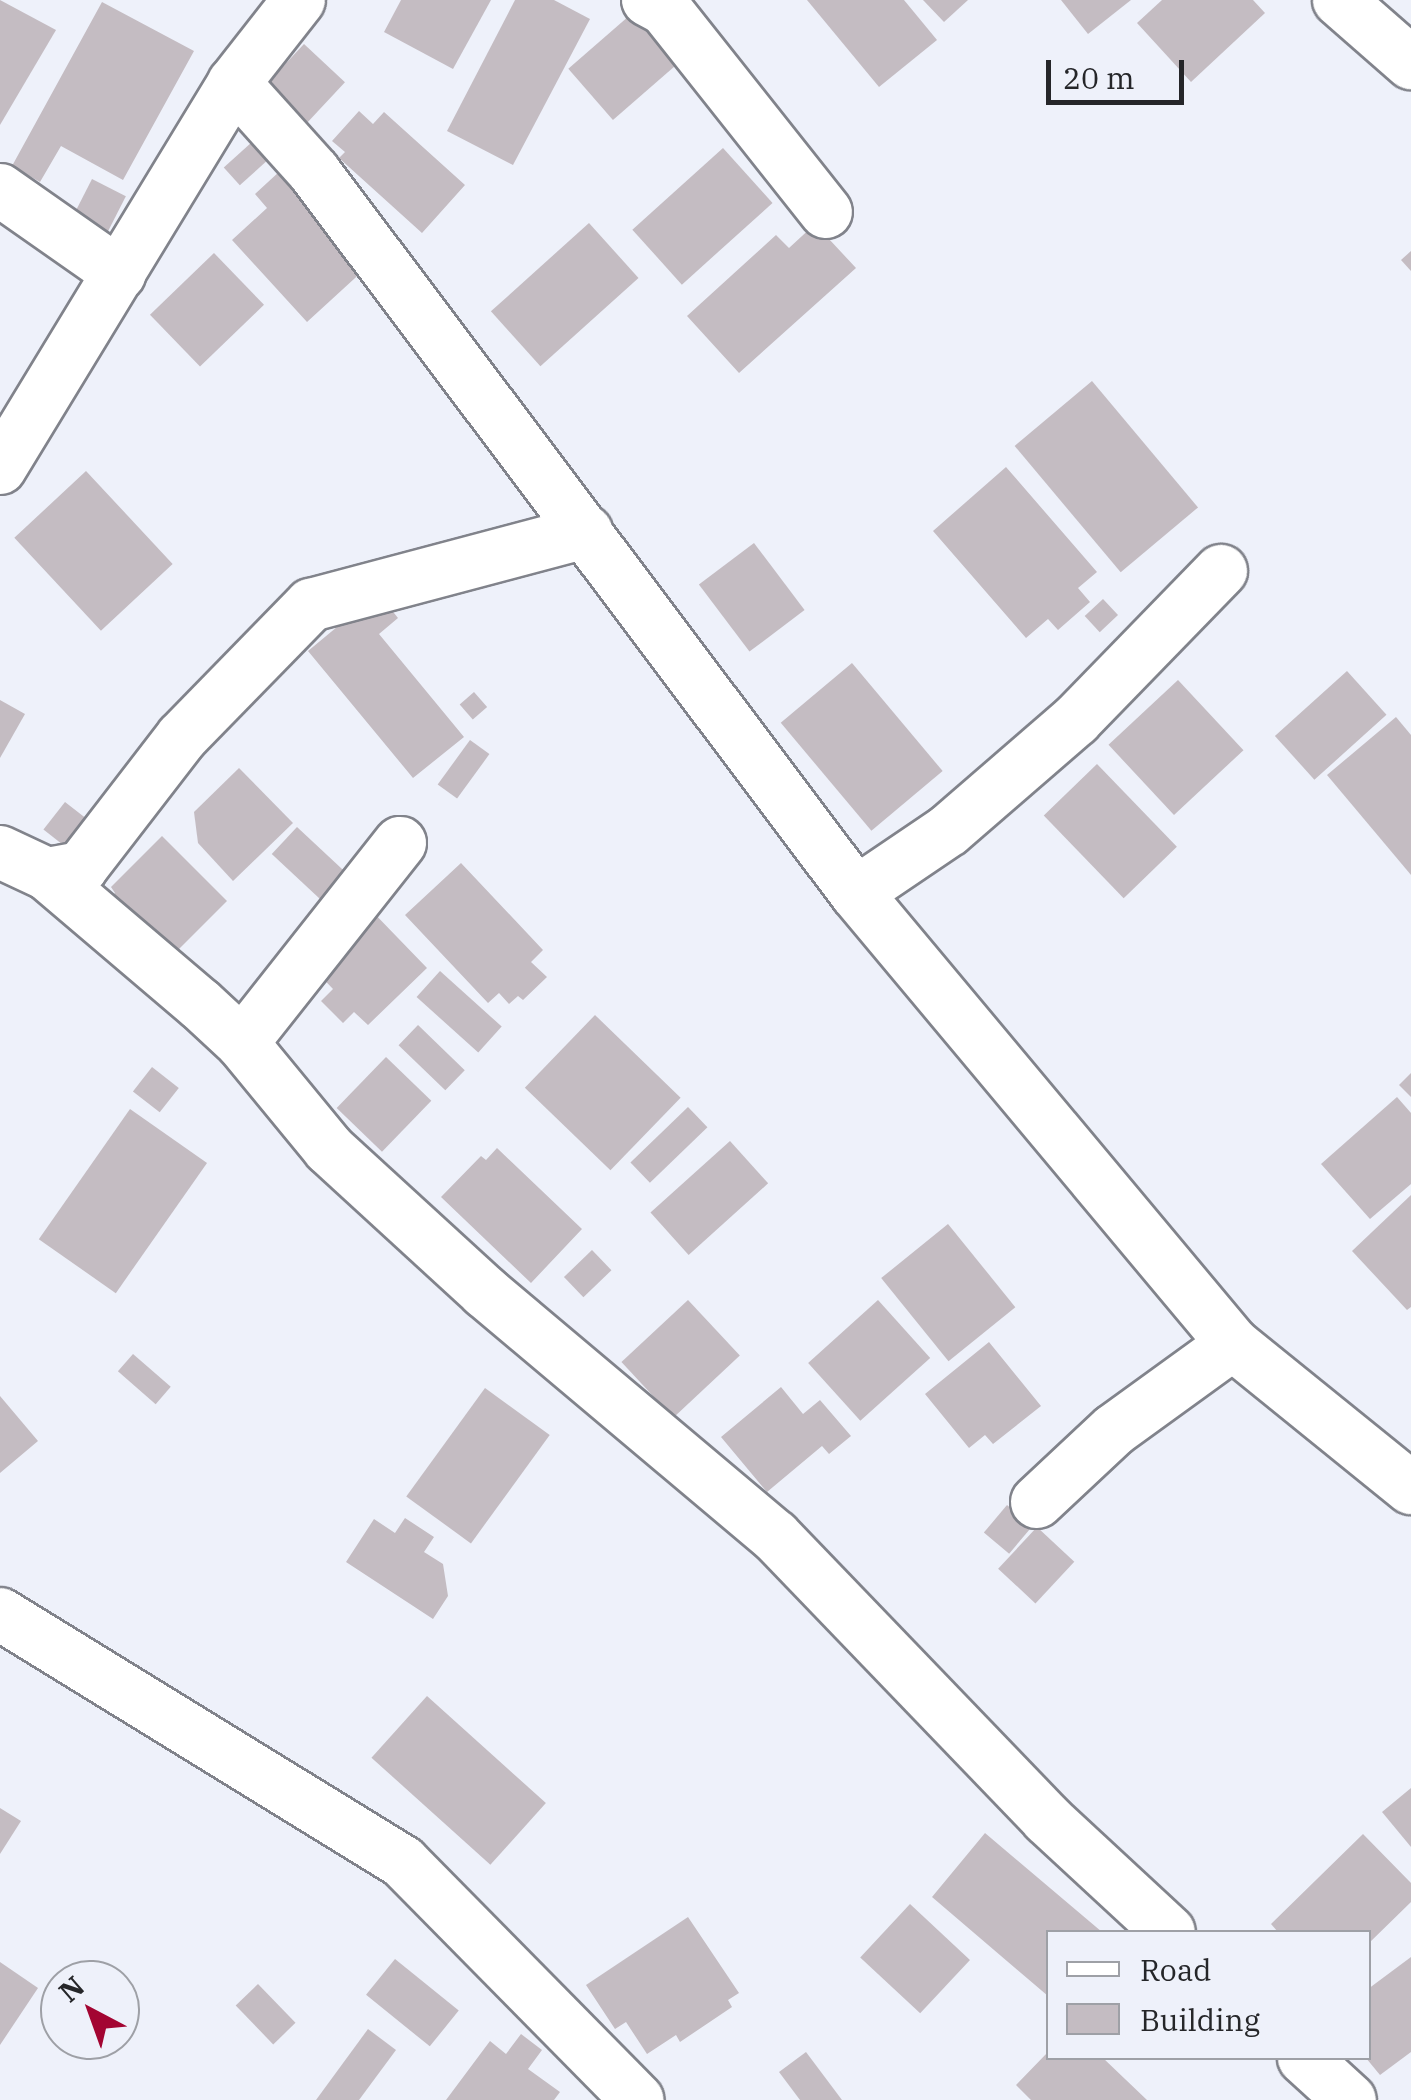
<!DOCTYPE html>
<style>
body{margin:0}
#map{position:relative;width:1411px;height:2100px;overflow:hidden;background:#eef1fa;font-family:"IBM Plex Serif",serif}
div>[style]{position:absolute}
.building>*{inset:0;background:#c4bcc2;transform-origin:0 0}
.roads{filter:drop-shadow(2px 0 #81838b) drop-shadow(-2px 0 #81838b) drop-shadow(0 2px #81838b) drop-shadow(0 -2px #81838b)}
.minor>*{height:52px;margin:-26px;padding:0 26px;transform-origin:26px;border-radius:26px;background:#fff}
span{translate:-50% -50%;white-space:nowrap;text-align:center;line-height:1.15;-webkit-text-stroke:8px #eef1fa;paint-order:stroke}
.legend{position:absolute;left:1046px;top:1930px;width:325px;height:130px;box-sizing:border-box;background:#eef1fa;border:2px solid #9ea0a6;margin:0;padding:12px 18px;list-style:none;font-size:30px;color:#252629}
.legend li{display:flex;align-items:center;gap:20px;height:50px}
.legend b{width:50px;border:2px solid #9ea0a6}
.north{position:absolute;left:40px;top:1960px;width:100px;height:100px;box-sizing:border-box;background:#eef1fa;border:2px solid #9ea0a6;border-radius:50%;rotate:319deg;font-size:28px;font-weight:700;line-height:40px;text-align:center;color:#252629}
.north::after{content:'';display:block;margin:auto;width:35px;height:45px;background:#a30532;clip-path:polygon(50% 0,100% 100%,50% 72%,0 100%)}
.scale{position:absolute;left:1046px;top:60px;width:138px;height:45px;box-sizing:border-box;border:5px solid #252629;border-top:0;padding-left:12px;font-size:30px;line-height:35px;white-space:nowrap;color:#252629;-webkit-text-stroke:8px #eef1fa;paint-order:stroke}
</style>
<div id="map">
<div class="building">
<i style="clip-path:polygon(0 0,56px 30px,0 125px)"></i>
<i style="clip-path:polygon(401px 0,491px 0,453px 69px,384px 32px)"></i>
<i style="clip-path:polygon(515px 0,554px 0,590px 19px,513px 165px,447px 131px)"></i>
<i style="clip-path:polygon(807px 0,904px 0,937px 40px,879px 87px)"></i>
<i style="clip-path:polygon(923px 0,968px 0,944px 22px)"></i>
<i style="clip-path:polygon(1061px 0,1131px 0,1088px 34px)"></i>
<i style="clip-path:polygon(1162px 0,1253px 0,1265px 13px,1191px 82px,1137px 23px)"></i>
<i style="clip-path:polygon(102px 2px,194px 51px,123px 180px,61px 146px,40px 182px,12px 166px)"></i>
<i style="left:637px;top:9px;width:68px;height:91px;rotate:49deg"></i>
<i style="left:304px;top:44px;width:56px;height:62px;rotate:43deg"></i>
<i style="clip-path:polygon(359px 111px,373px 124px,384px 112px,465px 185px,422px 233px,339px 158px,345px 152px,332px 141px)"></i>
<i style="left:252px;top:142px;width:24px;height:38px;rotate:48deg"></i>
<i style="left:723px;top:148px;width:74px;height:122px;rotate:48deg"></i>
<i style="clip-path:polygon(280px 171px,366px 268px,307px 322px,232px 240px,267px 208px,255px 194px)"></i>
<i style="left:92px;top:179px;width:38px;height:55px;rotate:27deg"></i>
<i style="left:589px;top:223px;width:74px;height:132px;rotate:48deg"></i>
<i style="clip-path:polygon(815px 224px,856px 268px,739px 373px,687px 316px,776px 235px,789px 248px)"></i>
<i style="clip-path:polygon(1411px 251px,1411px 271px,1401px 260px)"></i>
<i style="left:214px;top:253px;width:72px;height:89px;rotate:46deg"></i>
<i style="left:1092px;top:381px;width:165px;height:101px;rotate:50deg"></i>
<i style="clip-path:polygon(1006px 467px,1097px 572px,1078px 588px,1090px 602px,1058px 630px,1048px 619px,1026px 638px,933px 531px)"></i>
<i style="left:86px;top:471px;width:127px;height:98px;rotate:47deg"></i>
<i style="left:754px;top:543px;width:84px;height:69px;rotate:53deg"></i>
<i style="clip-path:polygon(378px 593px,398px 618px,379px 634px,464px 737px,413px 778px,308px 651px)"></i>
<i style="left:1103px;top:599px;width:22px;height:25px;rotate:47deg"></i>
<i style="left:852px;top:663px;width:141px;height:93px;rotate:50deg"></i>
<i style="left:1347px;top:671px;width:59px;height:97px;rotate:48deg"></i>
<i style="left:1178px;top:680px;width:96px;height:95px;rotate:47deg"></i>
<i style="left:474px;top:692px;width:20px;height:19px;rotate:49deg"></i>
<i style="clip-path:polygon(0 700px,25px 714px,0 758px)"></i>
<i style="clip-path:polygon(1396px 717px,1411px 735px,1411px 875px,1327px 775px)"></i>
<i style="left:470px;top:740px;width:24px;height:55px;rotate:36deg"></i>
<i style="left:1097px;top:764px;width:115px;height:74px;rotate:46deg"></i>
<i style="clip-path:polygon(239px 768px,293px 823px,233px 881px,198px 843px,194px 812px)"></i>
<i style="left:65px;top:802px;width:42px;height:35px;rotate:38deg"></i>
<i style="left:297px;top:827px;width:81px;height:37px;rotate:43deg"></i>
<i style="clip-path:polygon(162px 836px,227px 901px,176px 952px,108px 900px,115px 893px,111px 887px)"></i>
<i style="clip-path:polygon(461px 863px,543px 950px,531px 962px,547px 977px,523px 1000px,518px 996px,509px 1004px,499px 993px,488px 1003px,405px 915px)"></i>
<i style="clip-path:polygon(368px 907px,427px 968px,368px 1025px,354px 1012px,343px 1023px,321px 1001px,333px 989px,309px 964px)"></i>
<i style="left:440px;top:971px;width:83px;height:35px;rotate:42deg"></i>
<i style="left:595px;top:1015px;width:119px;height:101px;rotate:44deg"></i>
<i style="left:418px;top:1025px;width:65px;height:28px;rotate:44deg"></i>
<i style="left:386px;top:1057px;width:63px;height:71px;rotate:44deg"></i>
<i style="left:152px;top:1067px;width:34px;height:31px;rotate:38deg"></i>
<i style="clip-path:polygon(1411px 1073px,1411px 1097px,1399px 1085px)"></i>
<i style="clip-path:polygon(1397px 1097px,1411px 1113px,1411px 1184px,1370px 1219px,1321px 1164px)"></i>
<i style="left:688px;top:1107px;width:28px;height:80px;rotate:46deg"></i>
<i style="left:130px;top:1109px;width:94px;height:159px;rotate:35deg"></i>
<i style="left:730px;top:1141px;width:57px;height:107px;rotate:48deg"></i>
<i style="clip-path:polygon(497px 1148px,582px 1229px,531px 1283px,441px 1197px,481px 1156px,486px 1160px)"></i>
<i style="clip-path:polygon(1411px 1195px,1411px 1307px,1407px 1310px,1352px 1251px)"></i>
<i style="left:948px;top:1224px;width:107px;height:86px;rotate:51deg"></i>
<i style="left:592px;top:1250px;width:28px;height:39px;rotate:46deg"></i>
<i style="left:688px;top:1300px;width:76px;height:91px;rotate:47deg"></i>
<i style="left:878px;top:1300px;width:78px;height:94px;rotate:48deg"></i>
<i style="clip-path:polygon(989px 1342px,1041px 1406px,993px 1444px,985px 1435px,969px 1448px,925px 1394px)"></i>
<i style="left:133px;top:1354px;width:50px;height:23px;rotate:41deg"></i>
<i style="clip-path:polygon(781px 1387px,803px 1414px,820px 1400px,851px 1436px,829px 1454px,822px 1446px,767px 1492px,721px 1437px)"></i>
<i style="left:485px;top:1388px;width:80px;height:134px;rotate:36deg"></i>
<i style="clip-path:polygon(0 1396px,38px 1441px,0 1473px)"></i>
<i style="left:1007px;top:1505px;width:33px;height:36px;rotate:40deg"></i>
<i style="clip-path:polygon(405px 1518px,434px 1537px,424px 1552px,443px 1564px,448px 1596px,433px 1619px,346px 1562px,374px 1519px,395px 1533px)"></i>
<i style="left:1037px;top:1527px;width:51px;height:57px;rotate:43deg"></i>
<i style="left:427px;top:1696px;width:160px;height:83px;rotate:42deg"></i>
<i style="clip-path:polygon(1411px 1788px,1411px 1847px,1382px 1812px)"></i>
<i style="clip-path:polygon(0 1808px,21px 1821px,0 1854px)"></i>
<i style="clip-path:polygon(985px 1833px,1102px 1932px,1048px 1932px,1048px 1996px,932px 1897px)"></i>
<i style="clip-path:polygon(1363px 1834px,1411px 1883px,1411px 1902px,1368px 1944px,1368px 1932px,1278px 1932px,1271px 1924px)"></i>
<i style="left:910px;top:1904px;width:82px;height:73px;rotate:43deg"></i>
<i style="clip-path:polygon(688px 1917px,739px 1993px,728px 2000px,732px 2007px,680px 2042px,676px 2035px,647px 2054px,626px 2022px,615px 2029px,586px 1985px)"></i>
<i style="clip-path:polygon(1411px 1957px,1411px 2052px,1380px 2075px,1366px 2058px,1368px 1989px)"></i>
<i style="left:395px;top:1959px;width:82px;height:46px;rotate:39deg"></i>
<i style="clip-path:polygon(0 1962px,38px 1988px,0 2045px)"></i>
<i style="left:258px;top:1984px;width:54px;height:31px;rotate:46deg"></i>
<i style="clip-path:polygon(368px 2029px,396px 2050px,359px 2100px,316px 2100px)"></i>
<i style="clip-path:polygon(521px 2034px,542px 2050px,528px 2069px,560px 2092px,554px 2100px,446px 2100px,490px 2041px,506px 2054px)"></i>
<i style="clip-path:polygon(806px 2052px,842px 2100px,800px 2100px,779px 2072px)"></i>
<i style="clip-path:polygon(1048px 2052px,1048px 2058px,1103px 2058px,1147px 2100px,1031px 2100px,1016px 2085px)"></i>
</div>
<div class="roads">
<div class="minor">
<i style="left:648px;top:0;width:19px;rotate:28deg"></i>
<i style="left:665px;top:9px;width:259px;rotate:51.6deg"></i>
<i style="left:1339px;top:0;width:96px;rotate:41.2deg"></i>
<i style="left:234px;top:83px;width:120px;rotate:48deg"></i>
<i style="left:314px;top:172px;width:902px;rotate:53.07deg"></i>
<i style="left:856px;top:893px;width:588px;rotate:50.11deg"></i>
<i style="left:1233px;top:1344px;width:229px;rotate:39deg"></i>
<i style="left:0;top:190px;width:146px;rotate:35deg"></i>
<i style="left:0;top:468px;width:451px;rotate:-58.7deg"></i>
<i style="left:234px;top:83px;width:105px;rotate:-51.9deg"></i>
<i style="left:0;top:852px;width:52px;rotate:25.1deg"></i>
<i style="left:47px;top:874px;width:201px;rotate:40.4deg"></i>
<i style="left:200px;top:1004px;width:57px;rotate:42.9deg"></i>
<i style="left:242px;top:1043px;width:137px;rotate:50.6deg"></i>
<i style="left:329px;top:1149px;width:212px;rotate:42.5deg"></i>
<i style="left:485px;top:1292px;width:379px;rotate:40.1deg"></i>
<i style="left:775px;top:1536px;width:393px;rotate:46.1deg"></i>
<i style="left:1047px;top:1819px;width:166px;rotate:42.8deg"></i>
<i style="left:47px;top:874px;width:35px;rotate:-10deg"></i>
<i style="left:81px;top:868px;width:165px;rotate:-52.4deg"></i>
<i style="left:182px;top:737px;width:185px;rotate:-45.7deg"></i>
<i style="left:311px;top:605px;width:285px;rotate:-14.9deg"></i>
<i style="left:856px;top:893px;width:112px;rotate:-34.1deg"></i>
<i style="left:949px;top:830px;width:168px;rotate:-40.9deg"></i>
<i style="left:1076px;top:720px;width:208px;rotate:-45.8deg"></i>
<i style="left:242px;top:1043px;width:255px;rotate:-51.7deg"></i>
<i style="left:1037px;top:1502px;width:105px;rotate:-43.1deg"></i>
<i style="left:1114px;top:1430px;width:147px;rotate:-35.9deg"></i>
<i style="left:0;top:1614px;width:473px;rotate:31.6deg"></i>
<i style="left:403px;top:1862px;width:334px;rotate:45.4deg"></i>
<i style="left:1304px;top:2058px;width:62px;rotate:42.4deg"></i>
</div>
</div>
<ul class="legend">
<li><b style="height:12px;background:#fff"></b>Road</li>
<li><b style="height:28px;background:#c4bcc2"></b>Building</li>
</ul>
<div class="north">N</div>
<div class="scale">20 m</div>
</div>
